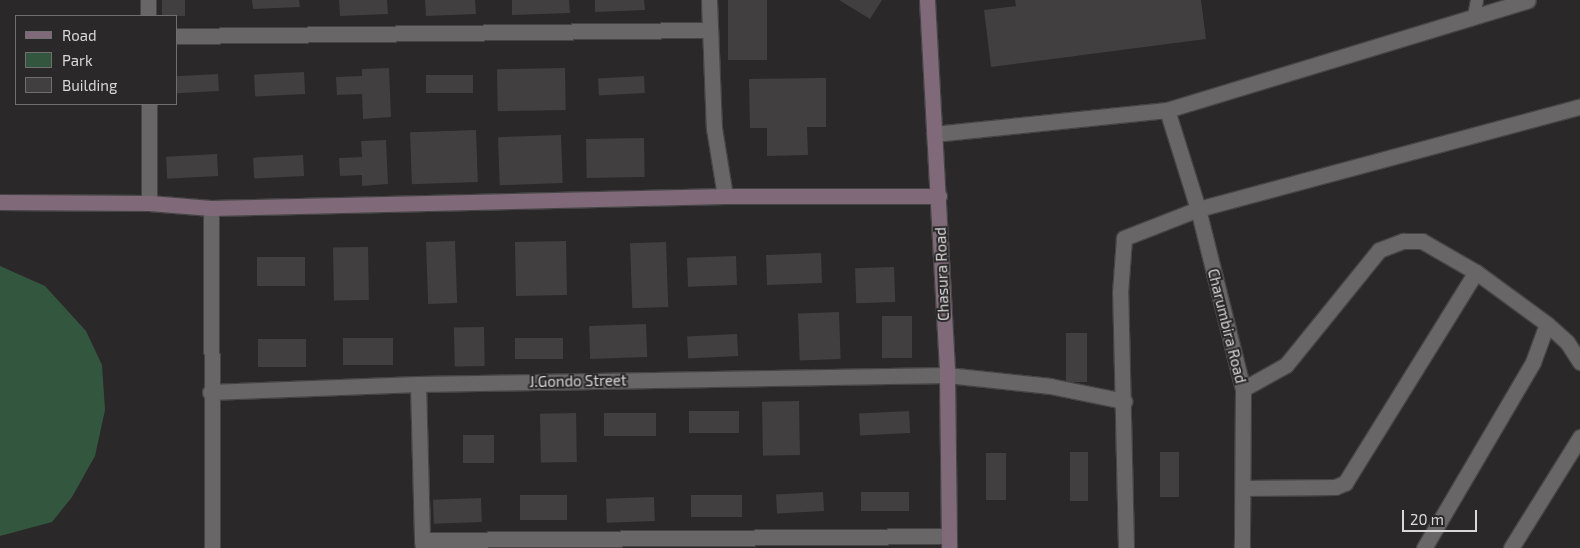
<!DOCTYPE html>
<style>
body{margin:0}
#map{position:relative;width:1580px;height:548px;overflow:hidden;background:#2a2829;font-family:"Exo 2",sans-serif}
div>[style]{position:absolute}
.green>*{inset:0;background:#33573e}
.building>*{inset:0;background:#413f40;transform-origin:0 0}
.roads{filter:drop-shadow(1px 0 #464546) drop-shadow(-1px 0 #464546) drop-shadow(0 1px #464546) drop-shadow(0 -1px #464546)}
.lane>*{height:12px;margin:-6px;padding:0 6px;transform-origin:6px;border-radius:6px;background:#696668}
.street>*{height:15px;margin:-7.5px;padding:0 7.5px;transform-origin:7.5px;border-radius:7.5px;background:#696668}
.secondary>*{height:15px;margin:-7.5px;padding:0 7.5px;transform-origin:7.5px;border-radius:7.5px;background:#806a79}
span{translate:-50% -50%;white-space:nowrap;text-align:center;line-height:1.15;-webkit-text-stroke:4px #2a2829;paint-order:stroke}
.street-label{font-size:15px;color:#d9d8d9}
.legend{position:absolute;left:15px;top:15px;width:162px;height:90px;box-sizing:border-box;background:#2a2829;border:1px solid #706e6f;margin:0;padding:6px 9px;list-style:none;font-size:15px;color:#d9d8d9}
.legend li{display:flex;align-items:center;gap:10px;height:25px}
.legend b{width:25px;border:1px solid #706e6f}
.scale{position:absolute;left:1402px;top:510px;width:75px;height:22px;box-sizing:border-box;border:2px solid #d9d8d9;border-top:0;padding-left:6px;font-size:15px;line-height:18px;white-space:nowrap;color:#d9d8d9;-webkit-text-stroke:4px #2a2829;paint-order:stroke}
</style>
<div id="map">
<div class="green">
<i style="clip-path:polygon(0 266px,45px 286px,86px 331px,102px 365px,105px 410px,95px 456px,72px 497px,52px 522px,0 536px)"></i>
</div>
<div class="building">
<i style="left:162px;top:0;width:23px;height:16px"></i>
<i style="clip-path:polygon(252px 0,299px 0,300px 7px,253px 9px)"></i>
<i style="clip-path:polygon(339px 0,387px 0,388px 14px,340px 16px)"></i>
<i style="clip-path:polygon(425px 0,475px 0,476px 14px,426px 16px)"></i>
<i style="clip-path:polygon(512px 0,569px 0,570px 13px,512px 15px)"></i>
<i style="clip-path:polygon(595px 0,644px 0,645px 10px,595px 12px)"></i>
<i style="left:728px;top:0;width:39px;height:60px"></i>
<i style="clip-path:polygon(839px 0,882px 0,870px 19px)"></i>
<i style="clip-path:polygon(1015px 0,1201px 0,1206px 39px,991px 67px,984px 10px,1016px 6px)"></i>
<i style="clip-path:polygon(389px 68px,391px 117px,363px 119px,362px 94px,337px 95px,336px 77px,362px 76px,362px 69px)"></i>
<i style="left:565px;top:68px;width:42px;height:68px;rotate:89deg"></i>
<i style="left:304px;top:72px;width:22px;height:50px;rotate:87deg"></i>
<i style="left:218px;top:74px;width:17px;height:42px;rotate:87deg"></i>
<i style="left:473px;top:75px;width:18px;height:47px;rotate:90deg"></i>
<i style="left:644px;top:76px;width:17px;height:46px;rotate:87deg"></i>
<i style="clip-path:polygon(826px 78px,826px 127px,807px 127px,808px 155px,767px 156px,767px 128px,750px 128px,749px 79px)"></i>
<i style="left:476px;top:130px;width:52px;height:66px;rotate:88deg"></i>
<i style="left:561px;top:135px;width:48px;height:63px;rotate:88deg"></i>
<i style="left:644px;top:138px;width:39px;height:58px;rotate:89deg"></i>
<i style="clip-path:polygon(386px 140px,388px 184px,362px 186px,362px 175px,340px 176px,339px 158px,362px 157px,361px 141px)"></i>
<i style="left:217px;top:154px;width:22px;height:51px;rotate:87deg"></i>
<i style="left:303px;top:155px;width:21px;height:50px;rotate:87deg"></i>
<i style="left:455px;top:241px;width:62px;height:29px;rotate:88deg"></i>
<i style="left:566px;top:241px;width:54px;height:51px;rotate:89deg"></i>
<i style="left:666px;top:242px;width:65px;height:36px;rotate:88deg"></i>
<i style="left:368px;top:247px;width:53px;height:35px;rotate:89deg"></i>
<i style="left:821px;top:253px;width:30px;height:55px;rotate:88deg"></i>
<i style="left:736px;top:256px;width:29px;height:49px;rotate:88deg"></i>
<i style="left:305px;top:257px;width:29px;height:48px;rotate:90deg"></i>
<i style="left:894px;top:267px;width:35px;height:39px;rotate:88deg"></i>
<i style="left:839px;top:312px;width:47px;height:41px;rotate:88deg"></i>
<i style="left:882px;top:316px;width:30px;height:42px"></i>
<i style="left:646px;top:324px;width:33px;height:57px;rotate:88deg"></i>
<i style="left:484px;top:327px;width:39px;height:30px;rotate:89deg"></i>
<i style="left:1066px;top:333px;width:21px;height:49px"></i>
<i style="left:737px;top:334px;width:22px;height:50px;rotate:87deg"></i>
<i style="left:393px;top:338px;width:27px;height:50px;rotate:90deg"></i>
<i style="left:563px;top:338px;width:21px;height:48px;rotate:90deg"></i>
<i style="left:306px;top:339px;width:28px;height:48px;rotate:90deg"></i>
<i style="left:799px;top:401px;width:54px;height:37px;rotate:89deg"></i>
<i style="left:739px;top:411px;width:22px;height:50px;rotate:90deg"></i>
<i style="left:909px;top:411px;width:22px;height:50px;rotate:87deg"></i>
<i style="left:576px;top:413px;width:49px;height:36px;rotate:89deg"></i>
<i style="left:656px;top:413px;width:23px;height:52px;rotate:90deg"></i>
<i style="left:463px;top:435px;width:31px;height:28px"></i>
<i style="left:1070px;top:452px;width:18px;height:49px"></i>
<i style="left:1160px;top:452px;width:19px;height:45px"></i>
<i style="left:986px;top:453px;width:20px;height:47px"></i>
<i style="left:823px;top:492px;width:19px;height:47px;rotate:87deg"></i>
<i style="left:909px;top:492px;width:19px;height:48px;rotate:90deg"></i>
<i style="left:567px;top:495px;width:25px;height:47px;rotate:90deg"></i>
<i style="left:742px;top:495px;width:22px;height:51px;rotate:90deg"></i>
<i style="left:654px;top:497px;width:24px;height:48px;rotate:88deg"></i>
<i style="left:481px;top:498px;width:24px;height:48px;rotate:88deg"></i>
</div>
<div class="roads">
<div class="lane">
<i style="left:1474px;top:16px;width:16px;rotate:-79deg"></i>
</div>
<div class="street">
<i style="left:148px;top:0;width:16px;rotate:90deg"></i>
<i style="left:709px;top:0;width:128px;rotate:87.8deg"></i>
<i style="left:714px;top:128px;width:69px;rotate:80.8deg"></i>
<i style="left:176px;top:36px;width:532px;rotate:-0.65deg"></i>
<i style="left:149px;top:104px;width:99px;rotate:90deg"></i>
<i style="left:1167px;top:110px;width:104px;rotate:72.6deg"></i>
<i style="left:1198px;top:209px;width:186px;rotate:76deg"></i>
<i style="left:1243px;top:389px;width:159px;rotate:90.4deg"></i>
<i style="left:934px;top:134px;width:234px;rotate:-5.9deg"></i>
<i style="left:1167px;top:110px;width:377px;rotate:-16.9deg"></i>
<i style="left:211px;top:208px;width:340px;rotate:89.8deg"></i>
<i style="left:418px;top:384px;width:156px;rotate:88.5deg"></i>
<i style="left:1243px;top:389px;width:49px;rotate:-29.2deg"></i>
<i style="left:1286px;top:365px;width:148px;rotate:-51deg"></i>
<i style="left:1379px;top:250px;width:26px;rotate:-21deg"></i>
<i style="left:1403px;top:241px;width:19px"></i>
<i style="left:1422px;top:241px;width:62px;rotate:29.9deg"></i>
<i style="left:1476px;top:272px;width:88px;rotate:36.2deg"></i>
<i style="left:1547px;top:324px;width:27px;rotate:42deg"></i>
<i style="left:1567px;top:342px;width:24px;rotate:57deg"></i>
<i style="left:210px;top:392px;width:208px;rotate:-2.2deg"></i>
<i style="left:418px;top:384px;width:529px;rotate:-0.97deg"></i>
<i style="left:947px;top:375px;width:104px;rotate:6.1deg"></i>
<i style="left:1050px;top:386px;width:76px;rotate:11.5deg"></i>
<i style="left:1243px;top:488px;width:92px;rotate:-0.6deg"></i>
<i style="left:1335px;top:487px;width:11px;rotate:-22deg"></i>
<i style="left:1345px;top:483px;width:248px;rotate:-58.2deg"></i>
<i style="left:423px;top:548px;width:8px;rotate:-97deg"></i>
<i style="left:422px;top:540px;width:527px;rotate:-0.43deg"></i>
<i style="left:1126px;top:548px;width:255px;rotate:-91.3deg"></i>
<i style="left:1120px;top:293px;width:55px;rotate:-85.8deg"></i>
<i style="left:1124px;top:238px;width:79px;rotate:-21.4deg"></i>
<i style="left:1198px;top:209px;width:395px;rotate:-15deg"></i>
<i style="left:1424px;top:548px;width:216px;rotate:-59.6deg"></i>
<i style="left:1533px;top:362px;width:40px;rotate:-69.8deg"></i>
<i style="left:1511px;top:548px;width:131px;rotate:-58.1deg"></i>
</div>
<div class="secondary">
<i style="left:927px;top:0;width:376px;rotate:86.9deg"></i>
<i style="left:947px;top:375px;width:173px;rotate:89.3deg"></i>
<i style="left:0;top:202px;width:149px;rotate:0.4deg"></i>
<i style="left:149px;top:203px;width:62px;rotate:4.6deg"></i>
<i style="left:211px;top:208px;width:514px;rotate:-1.34deg"></i>
<i style="left:725px;top:196px;width:214px"></i>
</div>
</div>
<div class="street-label">
<span style="left:942px;top:274px;rotate:-92deg">Chasura Road</span>
<span style="left:1227px;top:326px;rotate:76deg">Charumbira Road</span>
<span style="left:578px;top:381px;rotate:-1deg">J.Gondo Street</span>
</div>
<ul class="legend">
<li><b style="height:6px;background:#806a79"></b>Road</li>
<li><b style="height:14px;background:#33573e"></b>Park</li>
<li><b style="height:14px;background:#413f40"></b>Building</li>
</ul>
<div class="scale">20 m</div>
</div>
